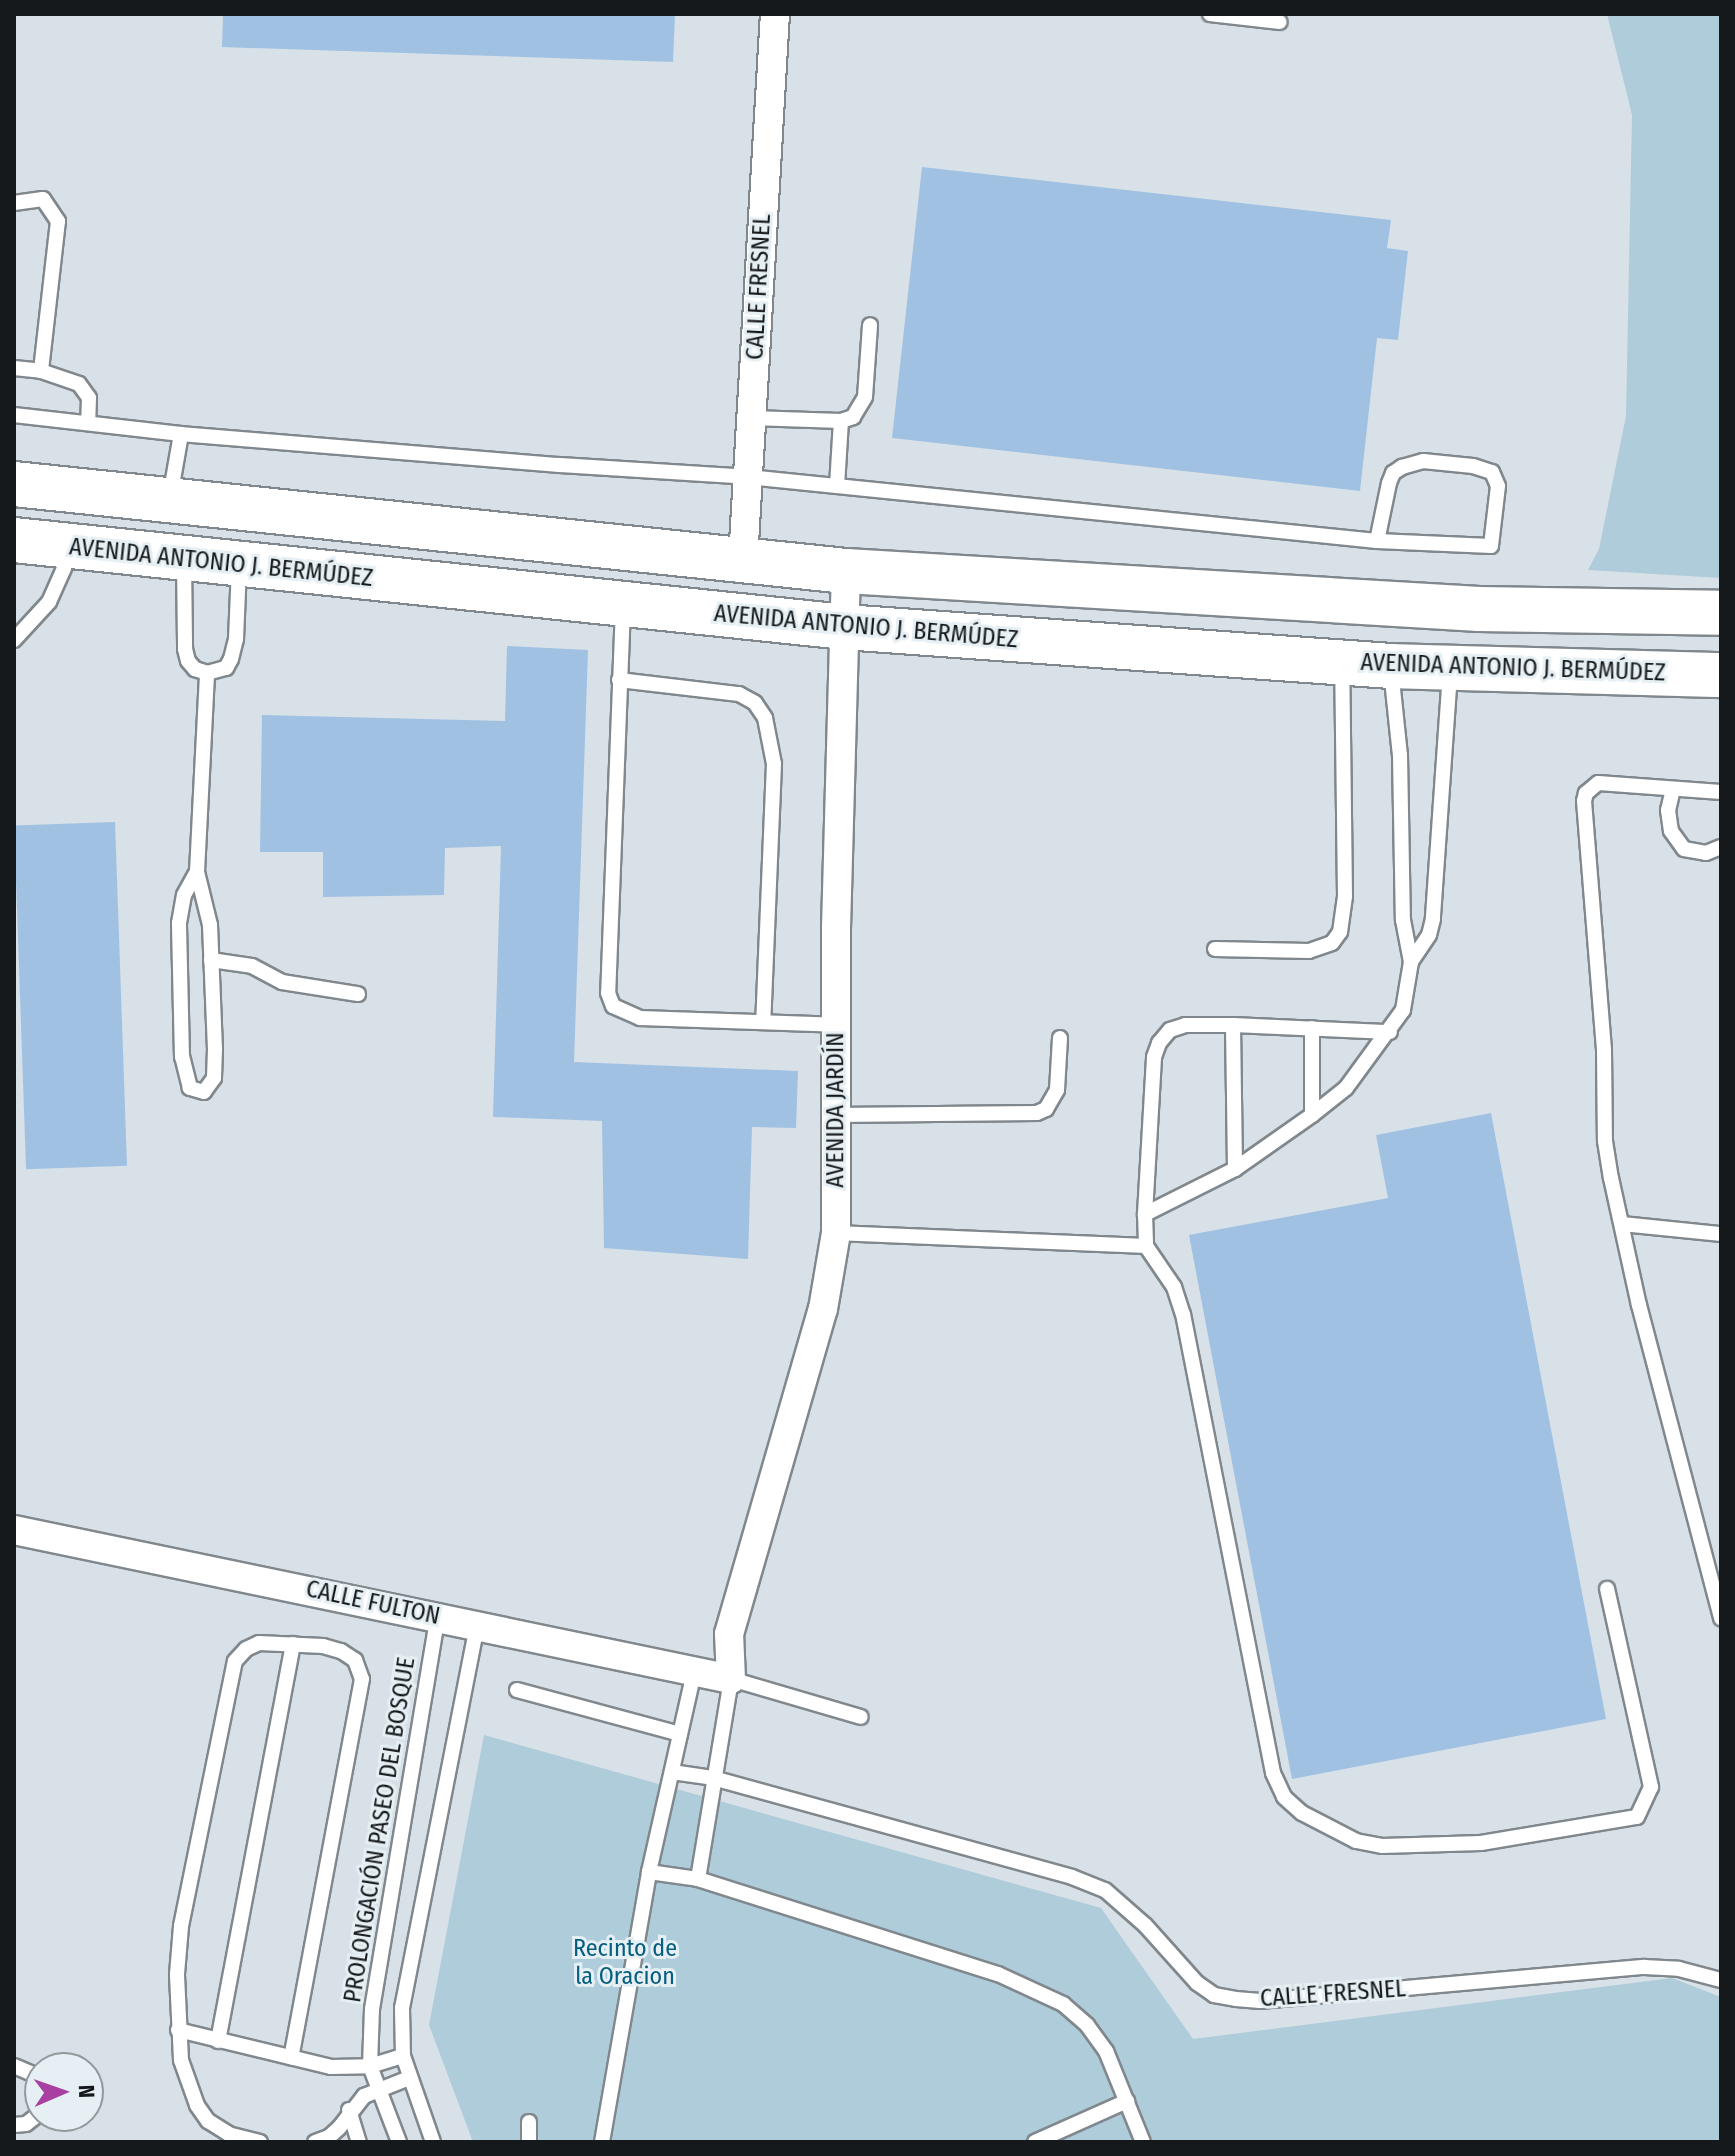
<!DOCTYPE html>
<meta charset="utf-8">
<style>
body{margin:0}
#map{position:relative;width:1735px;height:2156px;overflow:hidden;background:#d8e1e7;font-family:"Fira Sans Condensed",sans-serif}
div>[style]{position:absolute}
.green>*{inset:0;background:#afccdb}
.building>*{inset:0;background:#a1c1e3;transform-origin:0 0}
.roads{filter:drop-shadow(2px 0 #80888d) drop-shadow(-2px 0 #80888d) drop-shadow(0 2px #80888d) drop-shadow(0 -2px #80888d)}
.lane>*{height:14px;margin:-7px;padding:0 7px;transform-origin:7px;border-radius:7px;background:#fff}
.street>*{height:28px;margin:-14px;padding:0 14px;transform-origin:14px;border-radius:14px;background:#fff}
.primary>*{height:44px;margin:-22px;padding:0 22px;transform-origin:22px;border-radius:22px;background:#fff}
span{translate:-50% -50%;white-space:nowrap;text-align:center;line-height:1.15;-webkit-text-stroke:6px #e5eff4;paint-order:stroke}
.street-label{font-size:24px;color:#15191b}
.park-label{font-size:24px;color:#065e7f}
.frame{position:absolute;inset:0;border:16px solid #15191b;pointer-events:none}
.north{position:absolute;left:24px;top:2052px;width:80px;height:80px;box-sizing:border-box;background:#e5eff4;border:2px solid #92999d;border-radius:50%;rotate:88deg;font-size:22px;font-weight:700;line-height:32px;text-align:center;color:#15191b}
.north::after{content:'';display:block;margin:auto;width:28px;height:36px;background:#a83fa1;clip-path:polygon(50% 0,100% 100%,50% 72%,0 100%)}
</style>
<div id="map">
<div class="green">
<i style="clip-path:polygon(1607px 14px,1721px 14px,1721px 578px,1588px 570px,1599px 549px,1626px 416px,1632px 115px)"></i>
<i style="clip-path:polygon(484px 1735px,1101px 1908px,1193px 2039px,1672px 1978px,1721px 1997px,1721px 2142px,473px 2142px,429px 2025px)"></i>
</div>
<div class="building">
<i style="clip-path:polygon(223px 14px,675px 14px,673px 62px,222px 47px)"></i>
<i style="clip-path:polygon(922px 167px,1391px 220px,1387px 248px,1408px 251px,1398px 340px,1377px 338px,1360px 491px,892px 438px)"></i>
<i style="clip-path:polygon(507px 646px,588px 650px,574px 1062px,798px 1071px,796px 1128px,752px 1127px,748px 1259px,604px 1248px,602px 1121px,493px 1117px,501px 846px,445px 848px,444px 895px,323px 897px,323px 852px,260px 852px,262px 715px,505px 721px)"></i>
<i style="left:115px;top:822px;width:344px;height:101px;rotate:88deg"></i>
<i style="clip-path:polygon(1491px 1113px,1606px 1719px,1292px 1779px,1189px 1235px,1388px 1198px,1376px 1135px)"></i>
</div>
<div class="roads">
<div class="lane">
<i style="left:1210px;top:14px;width:70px;rotate:6.5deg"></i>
<i style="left:14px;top:203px;width:29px;rotate:-8deg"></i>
<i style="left:43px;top:199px;width:27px;rotate:56deg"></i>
<i style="left:58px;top:221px;width:151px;rotate:96.5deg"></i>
<i style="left:14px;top:368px;width:27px;rotate:6deg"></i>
<i style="left:41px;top:371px;width:40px;rotate:18.9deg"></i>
<i style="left:79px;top:384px;width:17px;rotate:54deg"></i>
<i style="left:89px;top:398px;width:24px;rotate:92deg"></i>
<i style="left:14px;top:415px;width:168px;rotate:6.5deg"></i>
<i style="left:751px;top:418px;width:90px;rotate:1.9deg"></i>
<i style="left:841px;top:421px;width:13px;rotate:-18deg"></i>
<i style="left:853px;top:417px;width:23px;rotate:-59deg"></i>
<i style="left:865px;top:397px;width:72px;rotate:-86deg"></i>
<i style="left:837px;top:486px;width:65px;rotate:-86.5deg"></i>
<i style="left:170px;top:497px;width:64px;rotate:-80.1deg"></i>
<i style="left:181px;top:434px;width:379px;rotate:4.7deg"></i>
<i style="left:559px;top:465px;width:189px;rotate:3.6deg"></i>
<i style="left:748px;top:477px;width:632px;rotate:5.81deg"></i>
<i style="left:1377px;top:541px;width:59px;rotate:-78.3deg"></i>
<i style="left:1389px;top:483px;width:11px;rotate:-68deg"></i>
<i style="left:1393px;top:473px;width:11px;rotate:-34deg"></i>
<i style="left:1402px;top:467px;width:22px;rotate:-16deg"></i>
<i style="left:1423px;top:461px;width:50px;rotate:5.7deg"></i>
<i style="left:1473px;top:466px;width:20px;rotate:18deg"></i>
<i style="left:1492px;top:472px;width:15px;rotate:67deg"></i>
<i style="left:1498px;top:486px;width:60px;rotate:96.7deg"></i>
<i style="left:1491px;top:546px;width:114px;rotate:-177.5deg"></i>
<i style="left:184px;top:561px;width:88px;rotate:89.3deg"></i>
<i style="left:185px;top:649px;width:12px;rotate:76deg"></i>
<i style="left:188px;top:661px;width:11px;rotate:49deg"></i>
<i style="left:195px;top:669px;width:13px;rotate:18deg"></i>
<i style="left:207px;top:673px;width:20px;rotate:-15deg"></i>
<i style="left:226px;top:668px;width:10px;rotate:-61deg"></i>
<i style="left:231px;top:659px;width:21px;rotate:-76deg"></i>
<i style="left:236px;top:639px;width:73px;rotate:-87.6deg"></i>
<i style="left:623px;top:607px;width:386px;rotate:92.2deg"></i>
<i style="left:608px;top:993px;width:14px;rotate:69deg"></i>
<i style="left:613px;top:1006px;width:30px;rotate:24deg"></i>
<i style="left:640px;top:1018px;width:196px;rotate:2deg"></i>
<i style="left:14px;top:640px;width:52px;rotate:-47.4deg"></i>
<i style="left:49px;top:602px;width:37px;rotate:-66deg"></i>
<i style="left:64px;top:568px;width:18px;rotate:-81deg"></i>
<i style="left:1391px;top:670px;width:85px;rotate:84deg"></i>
<i style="left:1400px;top:755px;width:165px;rotate:89deg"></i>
<i style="left:1403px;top:920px;width:43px;rotate:79.2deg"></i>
<i style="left:1450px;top:673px;width:247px;rotate:94deg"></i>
<i style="left:1433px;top:919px;width:16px;rotate:104deg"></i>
<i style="left:1429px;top:935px;width:32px;rotate:124deg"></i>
<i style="left:1411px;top:962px;width:49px;rotate:99.5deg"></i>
<i style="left:1403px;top:1010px;width:97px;rotate:126.2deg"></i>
<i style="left:1346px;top:1088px;width:43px;rotate:141.5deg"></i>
<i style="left:1312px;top:1115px;width:94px;rotate:145deg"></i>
<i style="left:1235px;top:1169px;width:101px;rotate:153.4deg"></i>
<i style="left:1145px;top:1214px;width:32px;rotate:88deg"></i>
<i style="left:1146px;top:1246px;width:50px;rotate:55.7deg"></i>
<i style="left:1174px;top:1287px;width:28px;rotate:72deg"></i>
<i style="left:1183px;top:1314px;width:468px;rotate:78.9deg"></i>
<i style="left:1273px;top:1773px;width:26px;rotate:65deg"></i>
<i style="left:1284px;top:1797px;width:24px;rotate:42deg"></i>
<i style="left:1302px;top:1813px;width:61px;rotate:27.4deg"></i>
<i style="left:1356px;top:1841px;width:26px;rotate:11deg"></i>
<i style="left:1382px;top:1846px;width:99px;rotate:-1.7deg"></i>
<i style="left:1481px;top:1843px;width:158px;rotate:-9.5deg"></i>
<i style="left:1637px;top:1817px;width:33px;rotate:-65deg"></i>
<i style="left:1651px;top:1787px;width:203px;rotate:-102.5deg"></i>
<i style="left:619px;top:680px;width:121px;rotate:6.7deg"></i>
<i style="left:739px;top:694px;width:18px;rotate:29deg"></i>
<i style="left:755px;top:703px;width:18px;rotate:56deg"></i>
<i style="left:765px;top:718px;width:47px;rotate:78.9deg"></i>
<i style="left:774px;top:764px;width:258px;rotate:92.4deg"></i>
<i style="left:1673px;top:789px;width:22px;rotate:103deg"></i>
<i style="left:1668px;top:810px;width:21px;rotate:82deg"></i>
<i style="left:1671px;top:831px;width:22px;rotate:54deg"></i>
<i style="left:1684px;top:849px;width:22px;rotate:10deg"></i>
<i style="left:1706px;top:853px;width:16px;rotate:-22deg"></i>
<i style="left:1721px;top:792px;width:123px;rotate:-175.8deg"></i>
<i style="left:1598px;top:783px;width:16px;rotate:140deg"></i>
<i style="left:1586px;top:793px;width:8px;rotate:104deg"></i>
<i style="left:1584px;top:801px;width:251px;rotate:85.4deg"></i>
<i style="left:1604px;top:1051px;width:90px;rotate:89.4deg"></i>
<i style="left:1605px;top:1141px;width:37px;rotate:81deg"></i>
<i style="left:1611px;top:1178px;width:130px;rotate:77.6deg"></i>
<i style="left:1639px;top:1305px;width:324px;rotate:75.3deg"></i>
<i style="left:197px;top:872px;width:55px;rotate:76.2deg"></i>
<i style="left:210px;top:925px;width:124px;rotate:87.7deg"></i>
<i style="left:215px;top:1049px;width:29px;rotate:92deg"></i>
<i style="left:214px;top:1078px;width:17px;rotate:126deg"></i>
<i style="left:204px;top:1092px;width:15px;rotate:-164deg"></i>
<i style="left:190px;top:1088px;width:32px;rotate:-104deg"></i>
<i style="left:182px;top:1057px;width:134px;rotate:-91.3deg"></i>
<i style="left:179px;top:923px;width:28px;rotate:-80deg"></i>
<i style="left:184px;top:895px;width:26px;rotate:-61deg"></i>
<i style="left:197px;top:872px;width:199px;rotate:-87.1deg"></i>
<i style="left:1215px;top:949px;width:94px;rotate:1.2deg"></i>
<i style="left:1309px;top:951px;width:24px;rotate:-19deg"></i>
<i style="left:1332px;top:943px;width:14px;rotate:-54deg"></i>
<i style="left:1340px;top:932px;width:36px;rotate:-82deg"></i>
<i style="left:1345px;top:896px;width:230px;rotate:-90.7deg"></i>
<i style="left:211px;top:960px;width:41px;rotate:8.3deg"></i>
<i style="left:252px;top:966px;width:34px;rotate:28deg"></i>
<i style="left:282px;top:982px;width:77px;rotate:9deg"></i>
<i style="left:1233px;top:1025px;width:144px;rotate:89.2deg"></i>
<i style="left:1312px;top:1028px;width:87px;rotate:90deg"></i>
<i style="left:836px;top:1115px;width:201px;rotate:-0.6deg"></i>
<i style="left:1037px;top:1113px;width:10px;rotate:-24deg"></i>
<i style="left:1046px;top:1109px;width:22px;rotate:-60deg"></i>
<i style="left:1057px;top:1090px;width:52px;rotate:-86.7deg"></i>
<i style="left:1145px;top:1214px;width:157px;rotate:-86.7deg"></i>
<i style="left:1154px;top:1057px;width:15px;rotate:-70deg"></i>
<i style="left:1159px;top:1043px;width:17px;rotate:-50deg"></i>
<i style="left:1170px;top:1030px;width:16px;rotate:-18deg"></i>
<i style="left:1185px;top:1025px;width:48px"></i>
<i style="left:1233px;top:1025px;width:157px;rotate:2.6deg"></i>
<i style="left:1622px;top:1224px;width:100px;rotate:5.8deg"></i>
<i style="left:836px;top:1233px;width:310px;rotate:2.4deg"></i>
<i style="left:517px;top:1690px;width:169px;rotate:15.1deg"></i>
<i style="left:672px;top:1772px;width:41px;rotate:8.3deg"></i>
<i style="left:713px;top:1778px;width:372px;rotate:15.4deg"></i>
<i style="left:1072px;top:1877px;width:35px;rotate:22deg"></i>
<i style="left:1105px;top:1890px;width:53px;rotate:41.2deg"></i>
<i style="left:1145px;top:1925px;width:78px;rotate:48.1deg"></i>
<i style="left:1197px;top:1983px;width:21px;rotate:35deg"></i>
<i style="left:1214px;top:1995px;width:22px;rotate:10deg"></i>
<i style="left:1236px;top:1999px;width:24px;rotate:5deg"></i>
<i style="left:1260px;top:2001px;width:386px;rotate:-5.1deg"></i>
<i style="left:1644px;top:1967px;width:35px;rotate:3deg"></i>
<i style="left:1679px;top:1969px;width:43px;rotate:14.7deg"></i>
<i style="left:649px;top:1872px;width:49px;rotate:8.1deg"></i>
<i style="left:698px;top:1879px;width:315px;rotate:17.6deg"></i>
<i style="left:998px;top:1974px;width:72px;rotate:24.8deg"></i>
<i style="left:1063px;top:2004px;width:32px;rotate:41deg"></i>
<i style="left:1087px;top:2025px;width:32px;rotate:54deg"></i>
<i style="left:1106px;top:2051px;width:98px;rotate:67.9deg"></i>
<i style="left:698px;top:1879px;width:203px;rotate:-80.6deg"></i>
<i style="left:731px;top:1679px;width:135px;rotate:16.3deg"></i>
<i style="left:178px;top:2030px;width:157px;rotate:13.6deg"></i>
<i style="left:331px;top:2067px;width:39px;rotate:-1deg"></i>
<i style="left:370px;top:2066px;width:34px;rotate:-17deg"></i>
<i style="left:218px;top:2041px;width:404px;rotate:-79.3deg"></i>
<i style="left:14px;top:2066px;width:28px;rotate:23deg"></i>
<i style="left:349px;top:2110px;width:34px;rotate:73deg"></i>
<i style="left:14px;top:2125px;width:12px;rotate:-5deg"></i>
<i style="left:26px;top:2124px;width:18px;rotate:-38deg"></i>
<i style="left:260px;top:2142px;width:32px;rotate:-166deg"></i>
<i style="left:229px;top:2134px;width:25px;rotate:-148deg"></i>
<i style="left:208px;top:2121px;width:19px;rotate:-125deg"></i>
<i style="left:197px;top:2105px;width:48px;rotate:-109.6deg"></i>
<i style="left:181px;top:2060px;width:86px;rotate:-92.7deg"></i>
<i style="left:177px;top:1974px;width:48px;rotate:-85.2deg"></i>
<i style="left:181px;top:1926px;width:270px;rotate:-78.5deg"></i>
<i style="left:235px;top:1661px;width:16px;rotate:-47deg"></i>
<i style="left:246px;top:1649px;width:14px;rotate:-25deg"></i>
<i style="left:259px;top:1643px;width:64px;rotate:2.7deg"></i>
<i style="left:323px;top:1646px;width:19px;rotate:16deg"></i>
<i style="left:341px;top:1651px;width:17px;rotate:33deg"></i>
<i style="left:355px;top:1660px;width:20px;rotate:70deg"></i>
<i style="left:362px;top:1679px;width:385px;rotate:100.6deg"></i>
<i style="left:315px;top:2142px;width:15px;rotate:-20deg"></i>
<i style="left:329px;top:2137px;width:13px;rotate:-42deg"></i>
<i style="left:339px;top:2128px;width:41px;rotate:-52deg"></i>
<i style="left:364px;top:2096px;width:48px;rotate:-21.8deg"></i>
<i style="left:399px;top:2142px;width:81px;rotate:-110.9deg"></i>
<i style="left:370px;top:2066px;width:57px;rotate:-88deg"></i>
<i style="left:372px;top:2009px;width:399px;rotate:-80.5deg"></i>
<i style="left:433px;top:2142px;width:91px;rotate:-109.2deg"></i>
<i style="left:403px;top:2056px;width:48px;rotate:-91.2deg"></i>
<i style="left:402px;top:2008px;width:389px;rotate:-78.9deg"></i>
<i style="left:529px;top:2142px;width:20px;rotate:-90deg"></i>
<i style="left:602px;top:2142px;width:274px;rotate:-80.1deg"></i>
<i style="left:649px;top:1872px;width:205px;rotate:-77.3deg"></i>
<i style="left:1035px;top:2142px;width:101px;rotate:-24deg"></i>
</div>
<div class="street">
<i style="left:743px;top:560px;width:547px;rotate:-86.65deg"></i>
<i style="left:14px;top:1530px;width:732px;rotate:11.74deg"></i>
<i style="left:731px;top:1679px;width:45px;rotate:-92.5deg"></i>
<i style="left:729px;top:1634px;width:338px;rotate:-73.9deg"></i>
<i style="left:823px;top:1309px;width:77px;rotate:-80.3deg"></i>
<i style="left:836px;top:1233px;width:305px;rotate:-90deg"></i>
<i style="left:836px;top:928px;width:357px;rotate:-88.4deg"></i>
</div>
<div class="primary">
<i style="left:14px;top:484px;width:837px;rotate:5.97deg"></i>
<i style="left:846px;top:571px;width:634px;rotate:3.44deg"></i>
<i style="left:1479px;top:609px;width:242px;rotate:0.9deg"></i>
<i style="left:14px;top:540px;width:835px;rotate:5.98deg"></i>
<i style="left:844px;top:627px;width:548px;rotate:4.08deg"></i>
<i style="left:1391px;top:666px;width:330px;rotate:1.6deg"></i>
</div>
</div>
<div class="street-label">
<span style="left:759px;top:287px;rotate:-87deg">CALLE FRESNEL</span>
<span style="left:221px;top:563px;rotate:6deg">AVENIDA ANTONIO J. BERMÚDEZ</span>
<span style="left:866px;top:627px;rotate:5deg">AVENIDA ANTONIO J. BERMÚDEZ</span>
<span style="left:1513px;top:668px;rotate:2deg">AVENIDA ANTONIO J. BERMÚDEZ</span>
<span style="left:836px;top:1110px;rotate:-90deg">AVENIDA JARDÍN</span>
<span style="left:373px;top:1603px;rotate:12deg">CALLE FULTON</span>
<span style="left:380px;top:1830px;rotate:-81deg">PROLONGACIÓN PASEO DEL BOSQUE</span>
<span style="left:1333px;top:1994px;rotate:-4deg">CALLE FRESNEL</span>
</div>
<div class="park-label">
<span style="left:625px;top:1963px">Recinto de<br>la Oracion</span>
</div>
<div class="frame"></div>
<div class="north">N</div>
</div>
